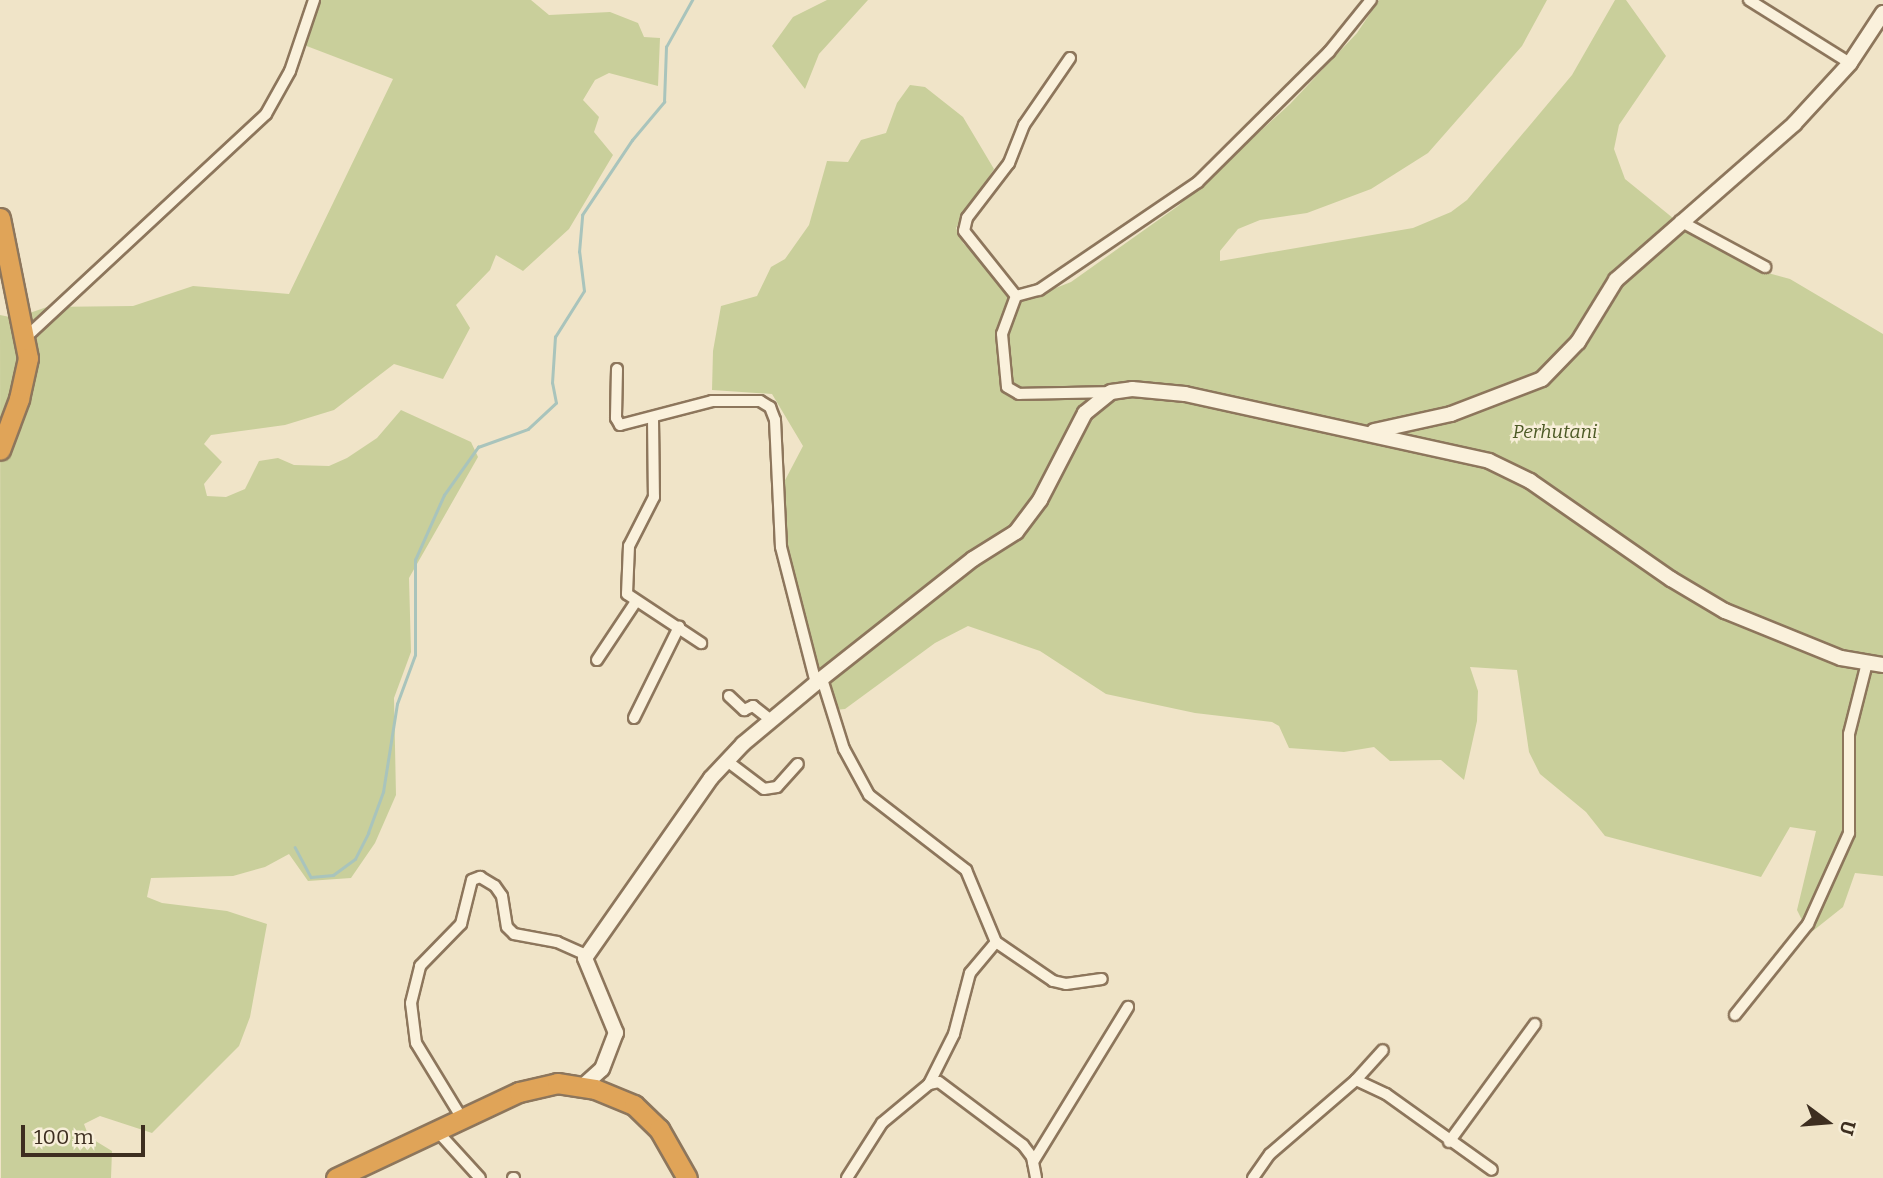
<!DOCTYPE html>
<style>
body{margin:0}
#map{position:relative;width:1883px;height:1178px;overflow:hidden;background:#f0e4c8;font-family:Bitter,serif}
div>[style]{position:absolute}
.green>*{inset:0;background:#c9cf9b}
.stream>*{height:2.5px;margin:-1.25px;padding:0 1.25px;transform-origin:1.25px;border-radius:1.25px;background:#a9c4bc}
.roads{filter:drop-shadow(2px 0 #8d765c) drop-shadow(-2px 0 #8d765c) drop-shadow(0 2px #8d765c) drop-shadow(0 -2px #8d765c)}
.street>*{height:10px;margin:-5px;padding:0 5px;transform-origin:5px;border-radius:5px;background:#faf1dc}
.secondary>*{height:14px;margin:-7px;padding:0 7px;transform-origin:7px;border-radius:7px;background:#faf1dc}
.highway>*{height:19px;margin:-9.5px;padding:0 9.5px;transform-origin:9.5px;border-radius:9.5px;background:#e0a458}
span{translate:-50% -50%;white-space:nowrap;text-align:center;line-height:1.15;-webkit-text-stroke:5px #f7eed8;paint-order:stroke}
.park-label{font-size:19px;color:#4d5a26;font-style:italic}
.north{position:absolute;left:1792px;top:1087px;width:70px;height:70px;-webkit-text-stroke:5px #f7eed8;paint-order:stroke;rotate:106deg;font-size:19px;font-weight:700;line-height:28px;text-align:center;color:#3d2e20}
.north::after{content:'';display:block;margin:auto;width:24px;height:32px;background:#3d2e20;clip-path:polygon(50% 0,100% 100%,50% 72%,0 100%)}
.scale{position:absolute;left:21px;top:1125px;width:124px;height:32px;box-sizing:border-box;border:4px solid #3d2e20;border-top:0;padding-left:9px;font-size:21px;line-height:24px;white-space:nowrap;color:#3d2e20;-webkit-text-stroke:5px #f7eed8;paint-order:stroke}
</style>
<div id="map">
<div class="green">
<i style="clip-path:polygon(319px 0,531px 0,549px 15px,610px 12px,638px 23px,644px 37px,660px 38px,658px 86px,609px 73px,595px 80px,583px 100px,599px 117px,594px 132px,613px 155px,569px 229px,523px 271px,496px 255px,490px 270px,456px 305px,470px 328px,443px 379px,394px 364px,334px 410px,285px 425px,211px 435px,204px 444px,222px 462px,204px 484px,207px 496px,226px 497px,245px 489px,259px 461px,278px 458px,294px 465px,329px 466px,347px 458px,377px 438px,401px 410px,471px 442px,478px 457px,409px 578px,411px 652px,394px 698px,396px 795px,375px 843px,351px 878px,308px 881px,289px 854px,265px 867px,233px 876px,151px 878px,147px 897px,162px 903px,227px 911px,267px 924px,250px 1017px,239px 1046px,152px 1133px,100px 1116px,84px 1124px,89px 1137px,112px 1151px,111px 1178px,1px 1178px,0 315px,15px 318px,47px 307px,133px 306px,193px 286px,289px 294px,393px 79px,304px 45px)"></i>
<i style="clip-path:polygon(827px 0,868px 0,819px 54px,805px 89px,772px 46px,793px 17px)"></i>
<i style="clip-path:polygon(1379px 0,1547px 0,1522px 46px,1428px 153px,1371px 189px,1307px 213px,1260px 220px,1238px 229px,1220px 251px,1220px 261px,1413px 228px,1451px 212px,1467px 200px,1572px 75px,1615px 0,1626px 0,1666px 56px,1619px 125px,1614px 149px,1625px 179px,1695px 236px,1753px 269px,1790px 279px,1883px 334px,1883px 876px,1855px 873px,1843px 907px,1809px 934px,1797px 910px,1816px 831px,1790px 827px,1761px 877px,1605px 836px,1586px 812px,1540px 774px,1529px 752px,1517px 670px,1470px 667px,1478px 691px,1477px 721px,1464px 780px,1441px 760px,1390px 761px,1374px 747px,1344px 752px,1289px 748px,1279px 726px,1272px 722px,1195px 713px,1106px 694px,1040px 651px,968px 626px,935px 643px,845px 709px,835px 710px,814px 658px,789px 563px,782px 486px,803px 446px,772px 394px,712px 390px,713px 351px,721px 306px,757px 296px,771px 267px,785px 259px,809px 225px,827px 161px,848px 162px,861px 140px,886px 133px,897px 103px,910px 85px,925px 87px,963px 117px,994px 169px,956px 228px,963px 243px,1020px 302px,1071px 282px,1178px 206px,1290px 104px,1357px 33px)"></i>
</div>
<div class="stream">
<i style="left:295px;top:847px;width:34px;rotate:62deg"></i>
<i style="left:311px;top:877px;width:22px;rotate:-5deg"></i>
<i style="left:333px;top:875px;width:27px;rotate:-36deg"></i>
<i style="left:355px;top:859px;width:29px;rotate:-63deg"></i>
<i style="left:368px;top:833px;width:44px;rotate:-69.9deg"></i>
<i style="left:383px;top:792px;width:89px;rotate:-81deg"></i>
<i style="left:397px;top:704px;width:52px;rotate:-69.8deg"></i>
<i style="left:415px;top:655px;width:95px;rotate:-90deg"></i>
<i style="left:415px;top:560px;width:71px;rotate:-66deg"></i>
<i style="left:444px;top:495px;width:59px;rotate:-54.7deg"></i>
<i style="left:478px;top:447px;width:53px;rotate:-19.8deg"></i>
<i style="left:528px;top:429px;width:38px;rotate:-43deg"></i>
<i style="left:556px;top:403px;width:20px;rotate:-101deg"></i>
<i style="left:552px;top:383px;width:46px;rotate:-86.3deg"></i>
<i style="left:555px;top:337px;width:54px;rotate:-57.8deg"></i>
<i style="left:584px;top:291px;width:39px;rotate:-97deg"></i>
<i style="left:579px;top:252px;width:37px;rotate:-85deg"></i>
<i style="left:582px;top:215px;width:90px;rotate:-56.3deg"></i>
<i style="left:632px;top:140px;width:50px;rotate:-49.9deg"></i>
<i style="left:664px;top:102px;width:55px;rotate:-87.9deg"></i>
<i style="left:666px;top:47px;width:54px;rotate:-61deg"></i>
</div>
<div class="roads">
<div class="street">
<i style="left:1749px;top:0;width:119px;rotate:32deg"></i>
<i style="left:1070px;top:58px;width:81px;rotate:124.5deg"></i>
<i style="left:1024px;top:125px;width:41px;rotate:111.5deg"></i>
<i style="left:1009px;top:163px;width:69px;rotate:127.4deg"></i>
<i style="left:967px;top:218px;width:13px;rotate:103deg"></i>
<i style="left:964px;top:231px;width:83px;rotate:51.3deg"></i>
<i style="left:1016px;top:296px;width:40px;rotate:110.2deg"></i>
<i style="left:1002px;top:334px;width:53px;rotate:84.6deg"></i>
<i style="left:1007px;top:387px;width:14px;rotate:30deg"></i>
<i style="left:1019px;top:394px;width:92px;rotate:-1.2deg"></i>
<i style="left:1680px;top:221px;width:97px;rotate:28.4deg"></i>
<i style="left:1016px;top:296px;width:24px;rotate:-15deg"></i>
<i style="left:1039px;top:290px;width:192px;rotate:-34.2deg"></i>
<i style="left:1198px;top:182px;width:185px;rotate:-44.8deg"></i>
<i style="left:1329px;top:52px;width:67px;rotate:-51.1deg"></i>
<i style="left:25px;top:338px;width:329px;rotate:-42.9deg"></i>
<i style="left:266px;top:114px;width:49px;rotate:-60.8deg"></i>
<i style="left:290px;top:71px;width:75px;rotate:-71.3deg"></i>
<i style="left:617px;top:369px;width:49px;rotate:91.2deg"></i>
<i style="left:616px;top:418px;width:8px;rotate:60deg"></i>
<i style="left:620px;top:425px;width:95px;rotate:-14.6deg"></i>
<i style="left:712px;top:401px;width:48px"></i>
<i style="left:760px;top:401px;width:12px;rotate:31deg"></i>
<i style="left:770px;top:407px;width:14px;rotate:69deg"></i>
<i style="left:775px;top:420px;width:127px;rotate:87.3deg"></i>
<i style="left:781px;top:547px;width:140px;rotate:75.6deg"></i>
<i style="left:653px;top:419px;width:78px;rotate:89.3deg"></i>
<i style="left:654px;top:497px;width:55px;rotate:117deg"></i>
<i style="left:629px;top:546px;width:48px;rotate:92.4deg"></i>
<i style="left:627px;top:594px;width:89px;rotate:33.5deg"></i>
<i style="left:597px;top:660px;width:69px;rotate:-56.3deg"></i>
<i style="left:822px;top:679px;width:73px;rotate:72.6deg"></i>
<i style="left:844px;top:749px;width:52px;rotate:61.5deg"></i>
<i style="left:869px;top:795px;width:123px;rotate:37.7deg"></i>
<i style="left:966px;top:870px;width:78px;rotate:67.4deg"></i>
<i style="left:996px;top:942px;width:69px;rotate:34.4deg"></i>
<i style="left:1053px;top:981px;width:13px;rotate:13deg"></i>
<i style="left:1066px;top:984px;width:36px;rotate:-8deg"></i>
<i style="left:729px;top:696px;width:21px;rotate:43deg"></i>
<i style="left:744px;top:710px;width:10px;rotate:-24deg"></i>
<i style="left:753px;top:706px;width:23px;rotate:38deg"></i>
<i style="left:634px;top:718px;width:102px;rotate:-63.7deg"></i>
<i style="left:727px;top:761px;width:46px;rotate:37.1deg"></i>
<i style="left:764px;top:789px;width:13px;rotate:-9deg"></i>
<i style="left:777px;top:787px;width:31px;rotate:-48deg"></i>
<i style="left:1735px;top:1015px;width:117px;rotate:-51.3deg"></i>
<i style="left:1808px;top:924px;width:100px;rotate:-65.7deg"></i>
<i style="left:1849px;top:833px;width:99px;rotate:-90deg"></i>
<i style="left:1849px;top:734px;width:73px;rotate:-75.8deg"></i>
<i style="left:1356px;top:1080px;width:40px;rotate:-48deg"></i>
<i style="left:929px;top:1084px;width:56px;rotate:-63.4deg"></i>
<i style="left:954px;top:1034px;width:63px;rotate:-75.3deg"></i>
<i style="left:970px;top:973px;width:40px;rotate:-50deg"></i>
<i style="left:463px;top:1120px;width:90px;rotate:-121.4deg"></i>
<i style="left:416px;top:1043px;width:40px;rotate:-97.1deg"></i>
<i style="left:411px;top:1003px;width:38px;rotate:-76deg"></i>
<i style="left:420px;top:966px;width:59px;rotate:-45.7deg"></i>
<i style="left:461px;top:924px;width:45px;rotate:-76deg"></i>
<i style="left:472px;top:880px;width:9px;rotate:-21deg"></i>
<i style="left:480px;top:877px;width:17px;rotate:31deg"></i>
<i style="left:495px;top:886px;width:12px;rotate:55deg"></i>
<i style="left:502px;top:896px;width:31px;rotate:81deg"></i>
<i style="left:507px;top:927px;width:10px;rotate:45deg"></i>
<i style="left:514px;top:934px;width:44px;rotate:10.5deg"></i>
<i style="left:557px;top:942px;width:32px;rotate:24deg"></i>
<i style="left:438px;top:1132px;width:62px;rotate:47.6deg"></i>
<i style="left:1449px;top:1142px;width:146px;rotate:-53.9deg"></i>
<i style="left:1033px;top:1162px;width:182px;rotate:-58.5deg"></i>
<i style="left:513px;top:1178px;width:1px"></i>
<i style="left:847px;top:1178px;width:65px;rotate:-57.5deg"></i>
<i style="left:882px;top:1123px;width:61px;rotate:-39.7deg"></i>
<i style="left:929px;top:1084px;width:10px;rotate:-11deg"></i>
<i style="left:939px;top:1082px;width:105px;rotate:36.9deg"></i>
<i style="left:1023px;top:1145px;width:15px;rotate:53deg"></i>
<i style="left:1032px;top:1157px;width:21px;rotate:79deg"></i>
<i style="left:1253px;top:1178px;width:29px;rotate:-55deg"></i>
<i style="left:1270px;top:1154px;width:113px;rotate:-40.7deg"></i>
<i style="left:1356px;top:1080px;width:33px;rotate:25deg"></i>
<i style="left:1386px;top:1094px;width:130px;rotate:35.6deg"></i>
</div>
<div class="secondary">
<i style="left:1374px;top:431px;width:79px;rotate:-12.4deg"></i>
<i style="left:1451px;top:414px;width:97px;rotate:-21deg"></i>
<i style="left:1542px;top:379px;width:52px;rotate:-45.8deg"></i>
<i style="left:1578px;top:342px;width:73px;rotate:-58.5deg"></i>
<i style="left:1616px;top:280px;width:237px;rotate:-41.2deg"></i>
<i style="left:1794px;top:124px;width:83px;rotate:-47.4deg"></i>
<i style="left:1850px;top:63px;width:60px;rotate:-56.6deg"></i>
<i style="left:583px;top:1086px;width:25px;rotate:-42deg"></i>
<i style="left:602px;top:1069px;width:39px;rotate:-69deg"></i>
<i style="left:616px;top:1033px;width:81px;rotate:-112.5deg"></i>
<i style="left:585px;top:958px;width:220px;rotate:-55deg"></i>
<i style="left:711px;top:778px;width:47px;rotate:-46.7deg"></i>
<i style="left:743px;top:744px;width:95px;rotate:-39.9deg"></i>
<i style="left:816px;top:683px;width:200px;rotate:-38.3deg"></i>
<i style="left:973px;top:559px;width:51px;rotate:-32.1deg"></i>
<i style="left:1016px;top:532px;width:40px;rotate:-53deg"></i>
<i style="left:1040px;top:500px;width:98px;rotate:-62.7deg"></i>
<i style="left:1085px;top:413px;width:33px;rotate:-39deg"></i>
<i style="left:1111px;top:392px;width:21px;rotate:-8deg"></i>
<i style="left:1132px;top:389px;width:53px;rotate:5.4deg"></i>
<i style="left:1185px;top:394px;width:311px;rotate:12.4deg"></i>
<i style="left:1489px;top:461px;width:46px;rotate:26deg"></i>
<i style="left:1530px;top:481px;width:172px;rotate:34.8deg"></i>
<i style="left:1671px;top:579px;width:63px;rotate:30.7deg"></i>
<i style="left:1725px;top:611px;width:125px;rotate:22.1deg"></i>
<i style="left:1841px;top:658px;width:43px;rotate:9.5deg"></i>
</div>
<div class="highway">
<i style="left:0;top:218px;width:143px;rotate:78.7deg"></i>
<i style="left:28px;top:358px;width:42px;rotate:102.4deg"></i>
<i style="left:19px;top:399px;width:54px;rotate:110.4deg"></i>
<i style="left:336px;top:1178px;width:202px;rotate:-25.2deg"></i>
<i style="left:519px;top:1092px;width:39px;rotate:-13deg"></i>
<i style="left:557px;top:1083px;width:38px;rotate:9deg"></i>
<i style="left:595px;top:1089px;width:42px;rotate:22.3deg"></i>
<i style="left:634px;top:1105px;width:35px;rotate:44deg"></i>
<i style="left:659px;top:1129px;width:56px;rotate:60.3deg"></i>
</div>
</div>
<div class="park-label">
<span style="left:1555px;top:432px">Perhutani</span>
</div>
<div class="north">U</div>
<div class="scale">100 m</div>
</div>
